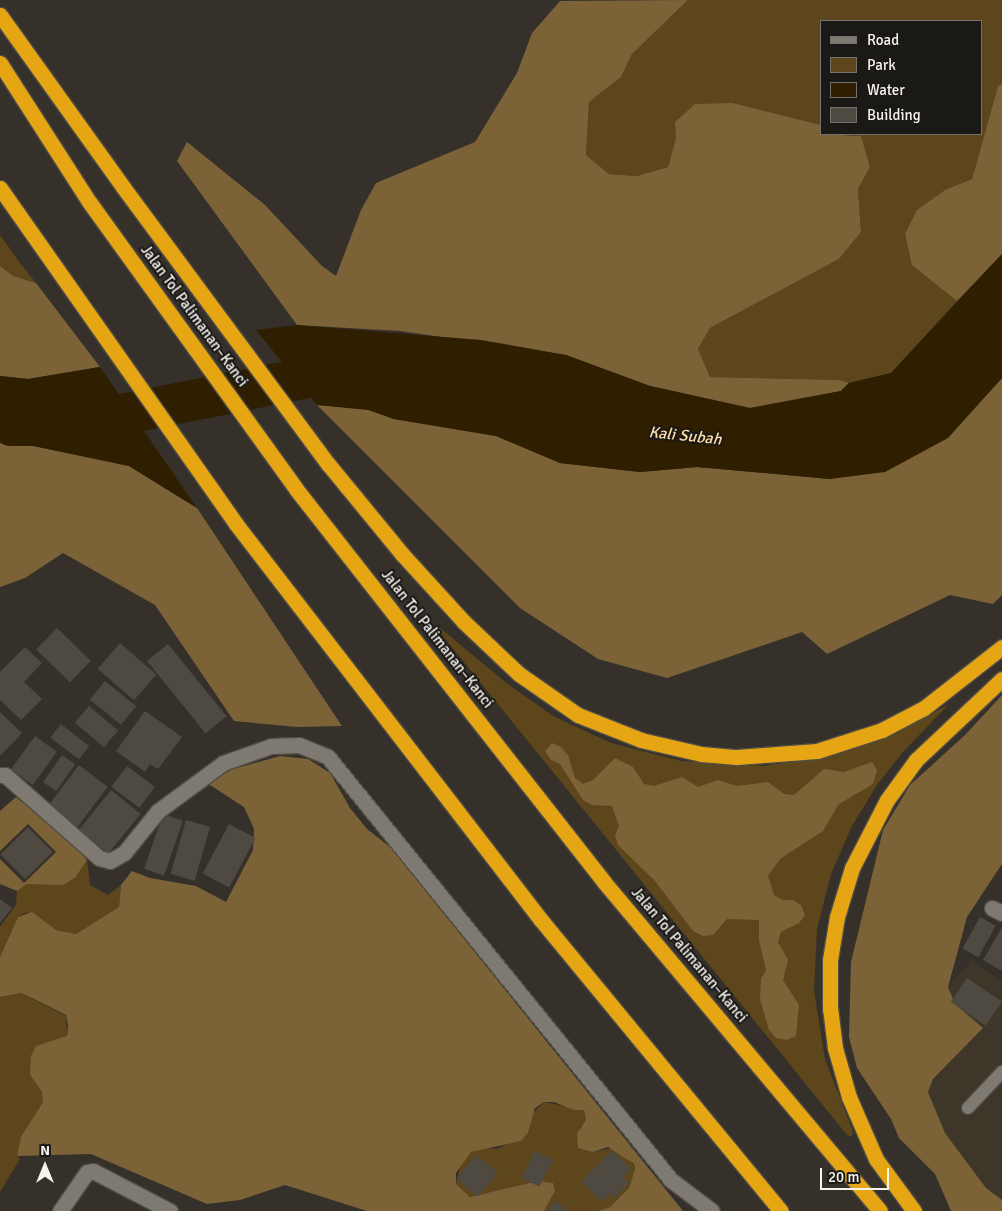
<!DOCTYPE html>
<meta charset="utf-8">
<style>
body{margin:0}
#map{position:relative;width:1002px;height:1211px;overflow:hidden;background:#35312a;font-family:Signika,sans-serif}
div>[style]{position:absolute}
.built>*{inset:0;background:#3e3629}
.green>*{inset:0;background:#5d461b}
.forest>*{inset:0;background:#7c6237}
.water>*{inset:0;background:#2f1e00}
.river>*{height:41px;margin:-20.5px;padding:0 20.5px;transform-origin:20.5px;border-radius:20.5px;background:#2f1e00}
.building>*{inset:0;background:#4e4941;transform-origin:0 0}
.roads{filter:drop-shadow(1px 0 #514d47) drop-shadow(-1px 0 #514d47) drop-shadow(0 1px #514d47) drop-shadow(0 -1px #514d47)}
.lane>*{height:12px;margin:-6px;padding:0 6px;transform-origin:6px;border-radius:6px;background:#7e7971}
.street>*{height:15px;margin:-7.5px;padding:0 7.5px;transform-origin:7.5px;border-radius:7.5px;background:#7e7971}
.highway>*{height:15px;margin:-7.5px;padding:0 7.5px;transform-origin:7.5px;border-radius:7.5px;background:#e6a614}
span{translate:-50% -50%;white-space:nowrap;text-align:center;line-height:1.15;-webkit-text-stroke:4px #1b1916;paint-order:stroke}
.street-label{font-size:15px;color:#f6f3ef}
.water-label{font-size:16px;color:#fcdba5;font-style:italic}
.legend{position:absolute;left:820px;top:20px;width:162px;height:115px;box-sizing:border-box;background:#1b1916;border:1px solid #73706d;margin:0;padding:6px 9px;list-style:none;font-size:15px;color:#f6f3ef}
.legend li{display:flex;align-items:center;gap:10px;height:25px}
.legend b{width:25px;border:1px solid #73706d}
.north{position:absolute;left:20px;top:1141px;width:50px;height:50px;-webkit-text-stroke:4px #1b1916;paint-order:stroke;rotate:0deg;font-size:14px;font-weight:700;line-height:20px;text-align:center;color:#f6f3ef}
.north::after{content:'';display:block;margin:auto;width:18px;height:22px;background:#f6f3ef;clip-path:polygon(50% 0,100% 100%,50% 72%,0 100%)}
.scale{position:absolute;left:820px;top:1168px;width:69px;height:22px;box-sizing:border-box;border:2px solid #f6f3ef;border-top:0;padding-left:6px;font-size:15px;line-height:18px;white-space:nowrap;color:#f6f3ef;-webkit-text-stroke:4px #1b1916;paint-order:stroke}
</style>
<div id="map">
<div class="built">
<i style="clip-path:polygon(971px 961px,1002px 981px,1002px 1200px,986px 1188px,945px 1133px,928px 1092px,933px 1079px,983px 1028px,955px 1004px,948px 987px)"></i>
</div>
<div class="green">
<i style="clip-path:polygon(688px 0,1002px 0,1002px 84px,998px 86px,972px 179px,944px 191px,948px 292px,957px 301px,891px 373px,849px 383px,840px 380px,710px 377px,698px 349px,710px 328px,839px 259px,861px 232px,858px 189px,870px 167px,861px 137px,851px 134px,981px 134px,981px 21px,821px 21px,821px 125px,733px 103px,675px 122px,676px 138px,668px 167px,637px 176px,609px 174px,586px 155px,589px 102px,621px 77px,632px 54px)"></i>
<i style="clip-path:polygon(0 235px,20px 263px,36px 283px,13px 276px,0 266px)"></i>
<i style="clip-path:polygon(439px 627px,505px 682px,553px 716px,611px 743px,681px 761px,763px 766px,832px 756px,886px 738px,948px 705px,902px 753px,877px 785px,852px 826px,831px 874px,817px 929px,814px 991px,825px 1059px,853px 1132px,852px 1137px,847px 1135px,438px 630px)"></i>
<i style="clip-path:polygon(87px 860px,90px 885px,108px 895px,121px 885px,119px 907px,76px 934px,56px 930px,27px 912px,18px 917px,0 957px,0 927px,16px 905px,17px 891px,27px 884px,63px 884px,75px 878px)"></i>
<i style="clip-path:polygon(21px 993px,66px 1016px,67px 1036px,57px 1040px,30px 1075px,42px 1092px,43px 1102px,17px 1156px,20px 1159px,0 1192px,0 997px)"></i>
<i style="clip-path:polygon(544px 1102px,584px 1110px,586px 1121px,579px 1128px,593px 1152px,613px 1148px,633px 1164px,635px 1169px,629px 1188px,610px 1207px,598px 1211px,544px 1211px,555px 1191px,538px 1181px,470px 1197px,456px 1184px,461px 1163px,471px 1152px,481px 1148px,497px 1149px,528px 1133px,533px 1113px)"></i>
</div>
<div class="forest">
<i style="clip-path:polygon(688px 0,632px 54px,621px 77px,589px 102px,586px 155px,609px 174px,637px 176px,668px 167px,676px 138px,675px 122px,695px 104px,733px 103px,821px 125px,821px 134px,861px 136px,870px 167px,858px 189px,861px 232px,839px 259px,710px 328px,698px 349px,710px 377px,840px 380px,849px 383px,841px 391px,750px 408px,650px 386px,566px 355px,400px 331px,297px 325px,177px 161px,187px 142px,265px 205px,322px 266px,336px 276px,361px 210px,376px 183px,475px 142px,517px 73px,532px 33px,560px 1px)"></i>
<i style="clip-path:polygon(1002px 84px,1002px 254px,957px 301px,912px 265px,905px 234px,917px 210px,945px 190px,972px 179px,998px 86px)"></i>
<i style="clip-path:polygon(0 266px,13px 276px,36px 283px,100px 367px,28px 379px,0 376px)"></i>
<i style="clip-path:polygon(1002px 378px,1002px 595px,993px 604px,950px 595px,827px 654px,802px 632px,667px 678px,598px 659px,520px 608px,317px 405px,368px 409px,394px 419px,496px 436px,560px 463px,640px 472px,697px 467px,830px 479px,947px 438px)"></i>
<i style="clip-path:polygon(0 439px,129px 466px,197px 508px,342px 726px,297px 727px,234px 721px,155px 605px,63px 553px,25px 578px,0 587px)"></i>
<i style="clip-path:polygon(1002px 695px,1002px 864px,967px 917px,948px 987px,955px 1004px,983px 1028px,933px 1079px,928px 1092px,945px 1133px,986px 1188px,1002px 1200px,1002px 1211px,951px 1211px,935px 1174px,899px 1138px,891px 1119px,857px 1068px,849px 1037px,851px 962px,883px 830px,910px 785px,965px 735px)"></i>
<i style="clip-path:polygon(552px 743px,561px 747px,568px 755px,575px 778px,583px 784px,593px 780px,615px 758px,633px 767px,644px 784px,654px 786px,682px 777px,698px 787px,718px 780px,737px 786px,768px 782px,784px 794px,794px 795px,824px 769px,844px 772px,872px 762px,877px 770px,873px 784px,839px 804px,823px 831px,780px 859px,768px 876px,774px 895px,783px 900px,793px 900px,801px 905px,805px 915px,799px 923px,781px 932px,778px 942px,788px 960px,783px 980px,799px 1005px,796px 1036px,787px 1040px,776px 1038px,769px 1030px,760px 999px,761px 979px,766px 970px,759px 940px,759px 920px,727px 919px,713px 935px,703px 936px,693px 931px,655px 881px,618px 845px,615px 835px,619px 826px,612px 806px,592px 805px,583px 800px,560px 764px,551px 760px,545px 751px)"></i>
<i style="clip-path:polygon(280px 756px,308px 759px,330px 773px,350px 808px,367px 829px,390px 847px,683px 1211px,598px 1211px,610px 1207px,629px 1188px,635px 1169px,634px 1164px,608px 1147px,593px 1152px,578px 1148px,577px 1133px,586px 1120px,584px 1110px,574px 1110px,554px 1102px,544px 1102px,535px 1108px,528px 1133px,521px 1141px,471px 1152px,456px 1173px,456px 1184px,470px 1197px,538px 1181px,553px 1183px,555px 1191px,544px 1211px,367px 1211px,285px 1185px,240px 1200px,207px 1204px,91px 1154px,17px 1156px,21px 1137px,43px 1102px,42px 1092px,30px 1075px,31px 1056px,36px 1046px,67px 1036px,68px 1025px,66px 1015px,30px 997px,21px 993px,0 997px,0 957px,18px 917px,32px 912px,56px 930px,76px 934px,119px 907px,121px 885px,132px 871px,150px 878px,196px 886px,226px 902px,253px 850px,254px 829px,244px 807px,207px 783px,233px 769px)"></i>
<i style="clip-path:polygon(16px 797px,78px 848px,87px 860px,75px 878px,63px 885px,27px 884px,17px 891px,0 884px,0 859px,24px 883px,56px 852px,28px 824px,0 851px,0 811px)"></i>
</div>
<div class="water">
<i style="clip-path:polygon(1002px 254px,1002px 378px,948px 438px,885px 472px,830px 479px,697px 467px,640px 472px,560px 463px,496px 436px,394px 419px,368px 410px,317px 405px,256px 330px,297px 325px,481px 340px,566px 355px,650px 386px,750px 408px,841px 391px,849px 383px,891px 373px)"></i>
<i style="clip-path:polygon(100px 367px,197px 508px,129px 466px,0 439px,0 376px,28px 379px)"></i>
</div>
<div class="river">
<i style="left:0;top:420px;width:12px;rotate:24deg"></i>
<i style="left:11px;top:425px;width:54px"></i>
<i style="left:65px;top:425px;width:272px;rotate:-11.2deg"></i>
<i style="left:332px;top:372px;width:20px;rotate:6deg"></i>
</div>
<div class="building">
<i style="left:57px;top:628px;width:47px;height:30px;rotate:44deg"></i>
<i style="left:120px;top:643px;width:48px;height:34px;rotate:41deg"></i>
<i style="left:168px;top:644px;width:93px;height:27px;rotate:51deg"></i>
<i style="clip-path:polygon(25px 647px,42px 663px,24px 682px,42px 699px,21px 720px,0 700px,0 672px)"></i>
<i style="left:105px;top:681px;width:40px;height:24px;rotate:39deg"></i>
<i style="left:89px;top:706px;width:38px;height:22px;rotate:40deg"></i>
<i style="clip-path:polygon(145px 711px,182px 737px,158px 769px,150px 764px,145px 772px,116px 751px)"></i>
<i style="clip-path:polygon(0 712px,22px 733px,0 756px)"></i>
<i style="left:61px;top:724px;width:36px;height:17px;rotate:38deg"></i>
<i style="left:35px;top:736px;width:27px;height:41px;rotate:36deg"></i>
<i style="left:62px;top:755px;width:16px;height:33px;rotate:35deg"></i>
<i style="left:79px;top:765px;width:36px;height:53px;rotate:37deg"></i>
<i style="left:127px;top:766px;width:35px;height:26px;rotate:37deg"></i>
<i style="left:111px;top:790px;width:38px;height:51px;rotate:39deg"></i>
<i style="left:163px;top:814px;width:21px;height:58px;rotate:19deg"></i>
<i style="left:186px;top:820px;width:25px;height:56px;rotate:16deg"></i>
<i style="left:229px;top:824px;width:30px;height:56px;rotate:28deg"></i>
<i style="left:28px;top:827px;width:35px;height:39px;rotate:45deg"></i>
<i style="clip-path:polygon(0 899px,12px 908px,0 923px)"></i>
<i style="left:980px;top:917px;width:18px;height:36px;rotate:29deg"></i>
<i style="clip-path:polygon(1002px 927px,1002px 971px,983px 960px)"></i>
<i style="left:967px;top:978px;width:42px;height:29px;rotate:34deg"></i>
<i style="clip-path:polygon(612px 1150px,631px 1169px,623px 1177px,629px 1183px,614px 1198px,610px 1193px,602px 1202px,581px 1182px)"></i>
<i style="left:535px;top:1151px;width:20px;height:30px;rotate:27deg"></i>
<i style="left:476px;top:1155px;width:28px;height:31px;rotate:39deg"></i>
<i style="clip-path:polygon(555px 1201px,569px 1211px,548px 1211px)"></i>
</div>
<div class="roads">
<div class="lane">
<i style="left:968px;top:1108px;width:50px;rotate:-46.6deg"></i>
</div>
<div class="street">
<i style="left:0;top:775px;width:5px"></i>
<i style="left:5px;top:775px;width:125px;rotate:41.4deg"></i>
<i style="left:99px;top:858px;width:11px;rotate:15deg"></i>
<i style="left:110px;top:861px;width:16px;rotate:-30deg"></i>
<i style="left:124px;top:853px;width:54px;rotate:-51deg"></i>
<i style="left:158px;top:811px;width:81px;rotate:-36.4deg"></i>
<i style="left:223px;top:763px;width:51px;rotate:-19.5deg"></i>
<i style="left:271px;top:746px;width:28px;rotate:-2deg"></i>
<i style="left:299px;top:745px;width:31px;rotate:22deg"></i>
<i style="left:328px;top:757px;width:545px;rotate:50.96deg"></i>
<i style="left:671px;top:1180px;width:51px;rotate:37.1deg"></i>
<i style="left:992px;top:908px;width:11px;rotate:27deg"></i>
<i style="left:60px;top:1211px;width:47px;rotate:-55.3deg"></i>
<i style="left:87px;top:1172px;width:6px;rotate:-9deg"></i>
<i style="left:93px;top:1171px;width:87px;rotate:27.5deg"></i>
</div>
<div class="highway">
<i style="left:0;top:15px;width:211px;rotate:54.4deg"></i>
<i style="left:123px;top:187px;width:346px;rotate:53.5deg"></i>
<i style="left:329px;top:465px;width:115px;rotate:50.6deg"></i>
<i style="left:402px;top:554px;width:92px;rotate:47.6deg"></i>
<i style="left:464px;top:622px;width:76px;rotate:43.4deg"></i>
<i style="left:519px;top:674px;width:72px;rotate:34.8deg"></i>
<i style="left:578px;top:715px;width:68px;rotate:21.6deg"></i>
<i style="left:641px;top:740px;width:62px;rotate:13.1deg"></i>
<i style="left:701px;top:754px;width:36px;rotate:5deg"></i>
<i style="left:737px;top:757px;width:80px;rotate:-4.3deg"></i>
<i style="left:817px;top:751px;width:68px;rotate:-17.9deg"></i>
<i style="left:882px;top:730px;width:47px;rotate:-27.6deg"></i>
<i style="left:924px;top:708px;width:99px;rotate:-38deg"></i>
<i style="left:0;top:63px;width:166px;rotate:57.3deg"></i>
<i style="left:90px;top:203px;width:352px;rotate:54.2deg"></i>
<i style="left:296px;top:489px;width:499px;rotate:51.9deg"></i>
<i style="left:604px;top:882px;width:429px;rotate:50deg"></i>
<i style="left:0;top:188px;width:411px;rotate:54.9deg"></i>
<i style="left:236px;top:524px;width:500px;rotate:52.4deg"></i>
<i style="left:541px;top:920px;width:377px;rotate:50.5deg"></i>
<i style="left:914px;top:1211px;width:64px;rotate:-126.2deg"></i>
<i style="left:876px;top:1159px;width:68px;rotate:-113.5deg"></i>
<i style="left:849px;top:1097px;width:51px;rotate:-105.9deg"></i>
<i style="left:835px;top:1048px;width:39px;rotate:-97deg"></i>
<i style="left:830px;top:1009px;width:49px;rotate:-90deg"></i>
<i style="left:830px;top:960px;width:44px;rotate:-80.8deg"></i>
<i style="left:837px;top:917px;width:51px;rotate:-73deg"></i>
<i style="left:852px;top:868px;width:76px;rotate:-62.8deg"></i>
<i style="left:887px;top:800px;width:49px;rotate:-54.1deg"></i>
<i style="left:916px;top:760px;width:118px;rotate:-43.3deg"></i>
</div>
</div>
<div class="street-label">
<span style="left:194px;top:316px;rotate:54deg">Jalan Tol Palimanan–Kanci</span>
<span style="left:437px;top:639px;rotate:52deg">Jalan Tol Palimanan–Kanci</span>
<span style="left:689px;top:955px;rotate:50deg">Jalan Tol Palimanan–Kanci</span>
</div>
<div class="water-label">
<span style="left:685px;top:436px;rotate:6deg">Kali Subah</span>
</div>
<ul class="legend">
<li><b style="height:6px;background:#7e7971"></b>Road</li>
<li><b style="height:14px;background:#5d461b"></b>Park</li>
<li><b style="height:14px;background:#2f1e00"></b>Water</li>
<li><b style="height:14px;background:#4e4941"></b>Building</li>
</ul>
<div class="north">N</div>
<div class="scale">20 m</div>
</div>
